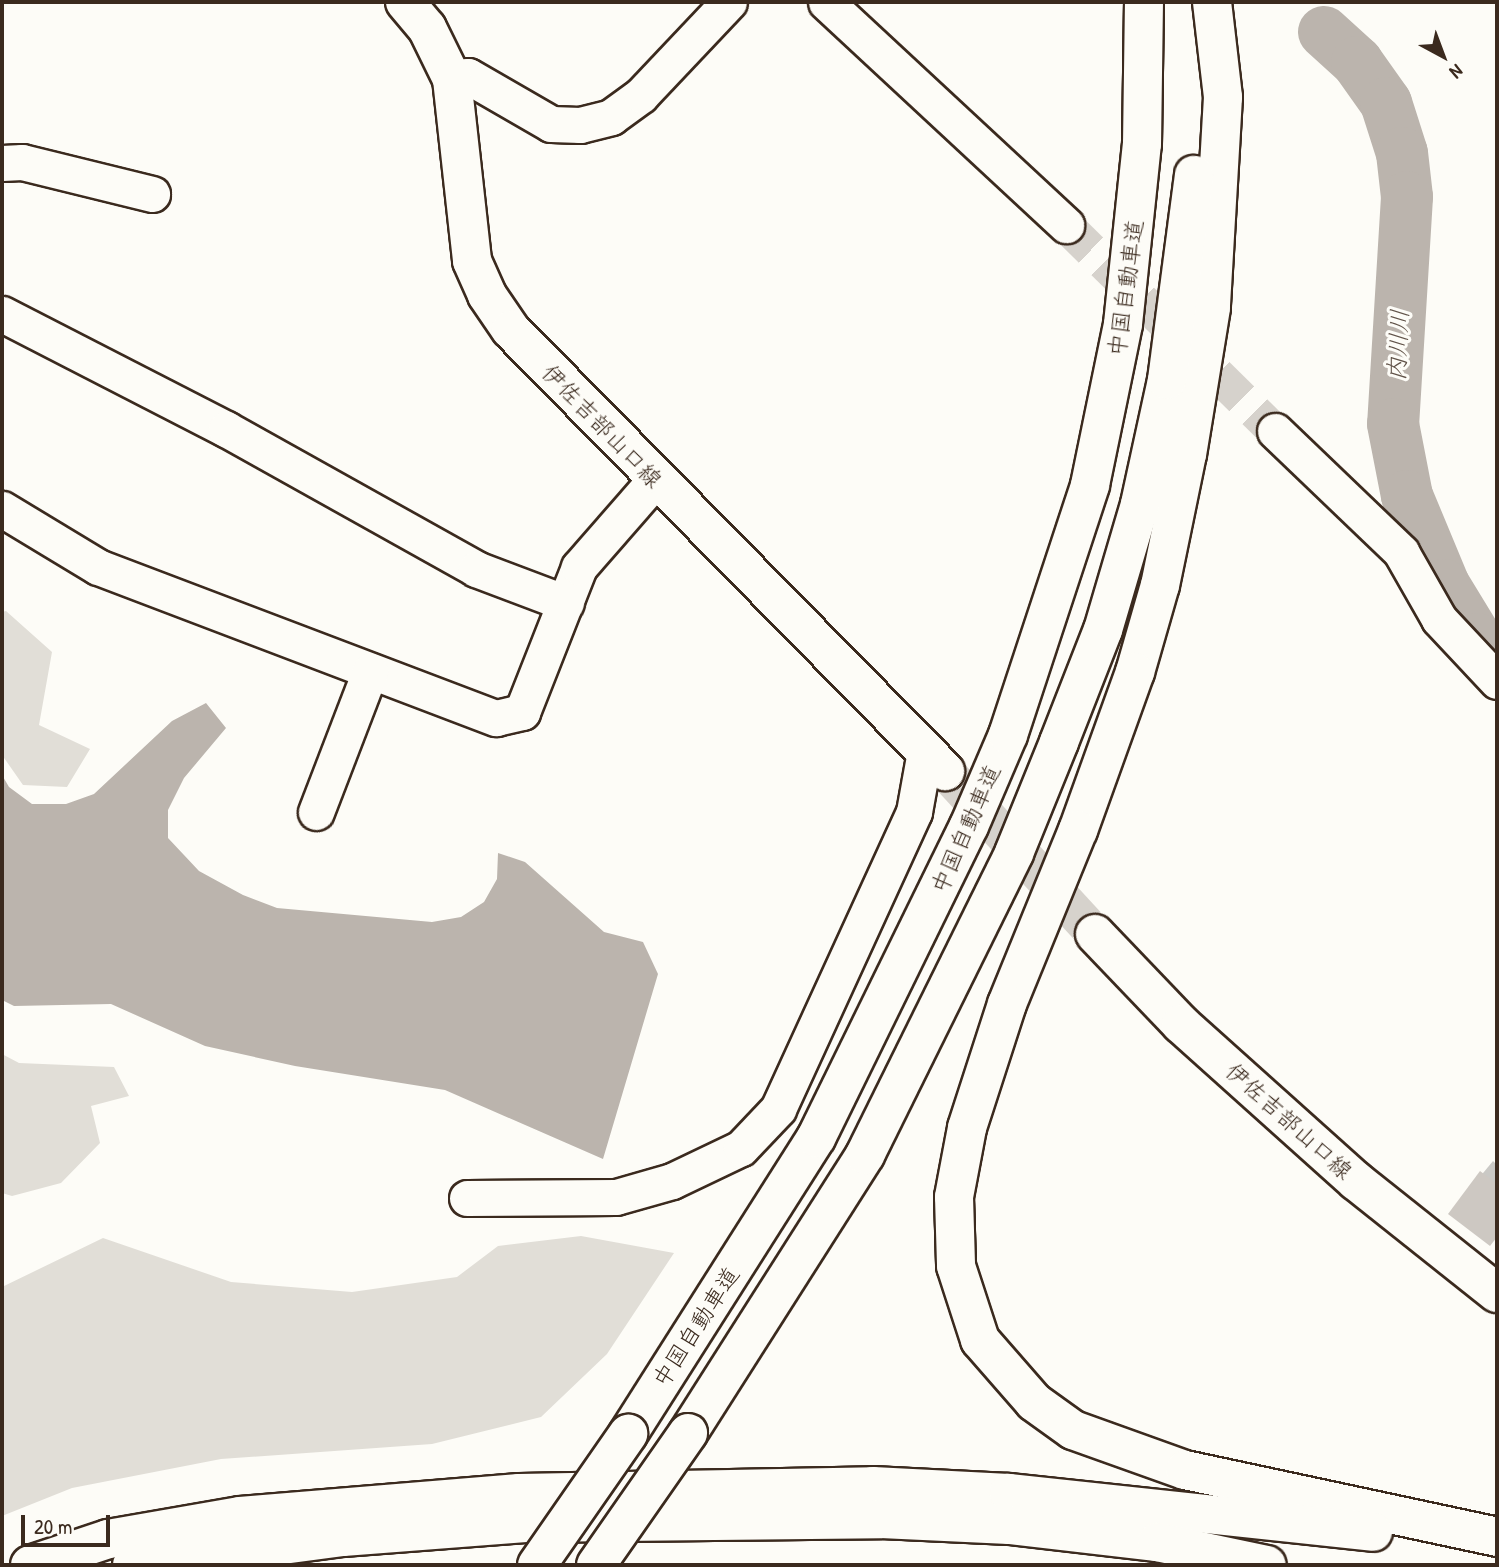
<!DOCTYPE html>
<meta charset="utf-8">
<style>
body{margin:0}
#map{position:relative;width:1499px;height:1567px;overflow:hidden;background:#fdfcf7;font-family:"Patrick Hand","Klee One",sans-serif}
div>[style]{position:absolute}
.green>*{inset:0;background:#e1ded7}
.water>*{inset:0;background:#bbb4ad}
.shadow>*{inset:0;background:#0003}
.river>*{height:52px;margin:-26px;padding:0 26px;transform-origin:26px;border-radius:26px;background:#bbb4ad}
.building>*{inset:0;background:#cdc8c2}
.minor-tunnel>*{height:35px;margin-top:-17.5px;transform-origin:0;background:repeating-linear-gradient(90deg,#d6d2cc 0 35px,transparent 0 53px)}
.major-tunnel>*{height:38px;margin-top:-19px;transform-origin:0;background:repeating-linear-gradient(90deg,#d6d2cc 0 38px,transparent 0 57px)}
.roads{filter:drop-shadow(2px 0 #3b2a1e) drop-shadow(-2px 0 #3b2a1e) drop-shadow(0 2px #3b2a1e) drop-shadow(0 -2px #3b2a1e)}
.minor>*{height:35px;margin:-17.5px;padding:0 17.5px;transform-origin:17.5px;border-radius:17.5px;background:#fdfcf7}
.major>*{height:38px;margin:-19px;padding:0 19px;transform-origin:19px;border-radius:19px;background:#fdfcf7}
.highway>*{height:38px;margin:-19px;padding:0 19px;transform-origin:19px;border-radius:19px;background:#fdfcf7}
.bridges{filter:drop-shadow(2px 0 #3b2a1e) drop-shadow(-2px 0 #3b2a1e) drop-shadow(0 2px #3b2a1e) drop-shadow(0 -2px #3b2a1e)}
.highway-bridge>*{height:38px;margin:-19px;padding:0 19px;transform-origin:19px;border-radius:19px;background:#fdfcf7}
span{translate:-50% -50%;white-space:nowrap;text-align:center;line-height:1.15;-webkit-text-stroke:6px #fdfcf7;paint-order:stroke}
.street-label{font-size:23px;color:#3b2a1e}
.water-label{font-size:24px;color:#615349;font-style:italic}
.frame{position:absolute;inset:0;border:4px solid #3b2a1e;pointer-events:none}
.north{position:absolute;left:1408px;top:21px;width:70px;height:70px;-webkit-text-stroke:5px #fdfcf7;paint-order:stroke;rotate:139deg;font-size:19px;font-weight:700;line-height:28px;text-align:center;color:#3b2a1e}
.north::after{content:'';display:block;margin:auto;width:24px;height:32px;background:#3b2a1e;clip-path:polygon(50% 0,100% 100%,50% 72%,0 100%)}
.scale{position:absolute;left:21px;top:1515px;width:89px;height:32px;box-sizing:border-box;border:4px solid #3b2a1e;border-top:0;padding-left:9px;font-size:21px;line-height:24px;white-space:nowrap;color:#3b2a1e;-webkit-text-stroke:5px #fdfcf7;paint-order:stroke}
</style>
<div id="map">
<div class="green">
<i style="clip-path:polygon(6px 611px,52px 652px,39px 725px,90px 749px,67px 787px,23px 785px,2px 755px,2px 612px)"></i>
<i style="clip-path:polygon(2px 1054px,19px 1063px,114px 1067px,129px 1096px,91px 1106px,100px 1143px,61px 1183px,12px 1196px,2px 1193px)"></i>
<i style="clip-path:polygon(581px 1236px,674px 1253px,607px 1354px,541px 1417px,432px 1444px,221px 1459px,72px 1488px,2px 1516px,2px 1287px,103px 1238px,231px 1282px,352px 1292px,457px 1277px,498px 1246px)"></i>
</div>
<div class="water">
<i style="clip-path:polygon(206px 703px,226px 728px,184px 778px,168px 810px,168px 838px,199px 871px,243px 895px,277px 908px,432px 922px,461px 917px,484px 902px,497px 879px,498px 853px,525px 862px,604px 932px,643px 942px,658px 974px,603px 1159px,445px 1090px,295px 1066px,205px 1046px,111px 1004px,14px 1006px,2px 1000px,2px 775px,9px 787px,32px 804px,66px 804px,94px 794px,172px 721px)"></i>
</div>
<div class="shadow">
<i style="clip-path:polygon(1493px 1161px,1497px 1165px,1497px 1236px,1490px 1243px,1450px 1213px)"></i>
</div>
<div class="river">
<i style="left:1324px;top:32px;width:45px;rotate:42.3deg"></i>
<i style="left:1357px;top:62px;width:50px;rotate:54.7deg"></i>
<i style="left:1386px;top:103px;width:52px;rotate:72.3deg"></i>
<i style="left:1402px;top:153px;width:44px;rotate:83.5deg"></i>
<i style="left:1407px;top:197px;width:227px;rotate:93.5deg"></i>
<i style="left:1393px;top:424px;width:73px;rotate:79deg"></i>
<i style="left:1407px;top:496px;width:96px;rotate:67.4deg"></i>
<i style="left:1444px;top:585px;width:63px;rotate:58.6deg"></i>
<i style="left:1477px;top:639px;width:28px;rotate:44deg"></i>
</div>
<div class="building">
<i style="clip-path:polygon(1480px 1171px,1497px 1184px,1497px 1237px,1490px 1246px,1448px 1214px)"></i>
</div>
<div class="minor-tunnel">
<i style="left:1066px;top:225px;width:293px;rotate:44.6deg"></i>
</div>
<div class="major-tunnel">
<i style="left:945px;top:771px;width:222px;rotate:47.4deg"></i>
</div>
<div class="roads">
<div class="minor">
<i style="left:826px;top:2px;width:328px;rotate:42.9deg"></i>
<i style="left:452px;top:79px;width:16px;rotate:-11deg"></i>
<i style="left:468px;top:76px;width:96px;rotate:30deg"></i>
<i style="left:551px;top:124px;width:29px;rotate:2deg"></i>
<i style="left:580px;top:125px;width:32px;rotate:-14deg"></i>
<i style="left:611px;top:117px;width:37px;rotate:-36deg"></i>
<i style="left:641px;top:95px;width:128px;rotate:-46.6deg"></i>
<i style="left:2px;top:163px;width:20px;rotate:-3deg"></i>
<i style="left:22px;top:162px;width:134px;rotate:13.8deg"></i>
<i style="left:2px;top:314px;width:252px;rotate:27.2deg"></i>
<i style="left:226px;top:429px;width:287px;rotate:29.2deg"></i>
<i style="left:476px;top:569px;width:96px;rotate:20.7deg"></i>
<i style="left:1275px;top:431px;width:175px;rotate:43.8deg"></i>
<i style="left:1401px;top:552px;width:77px;rotate:60.4deg"></i>
<i style="left:1439px;top:619px;width:85px;rotate:46.9deg"></i>
<i style="left:2px;top:509px;width:112px;rotate:31.1deg"></i>
<i style="left:98px;top:567px;width:426px;rotate:20.8deg"></i>
<i style="left:496px;top:718px;width:27px;rotate:-13deg"></i>
<i style="left:522px;top:712px;width:156px;rotate:-68.5deg"></i>
<i style="left:579px;top:567px;width:116px;rotate:-48.9deg"></i>
<i style="left:316px;top:812px;width:151px;rotate:-69deg"></i>
<i style="left:467px;top:1198px;width:149px;rotate:-0.4deg"></i>
<i style="left:616px;top:1197px;width:58px;rotate:-15.9deg"></i>
<i style="left:672px;top:1181px;width:76px;rotate:-25.6deg"></i>
<i style="left:741px;top:1148px;width:54px;rotate:-46.5deg"></i>
<i style="left:778px;top:1109px;width:327px;rotate:-65.4deg"></i>
<i style="left:914px;top:812px;width:62px;rotate:-79.8deg"></i>
</div>
<div class="major">
<i style="left:405px;top:2px;width:34px;rotate:50deg"></i>
<i style="left:427px;top:28px;width:57px;rotate:63.9deg"></i>
<i style="left:452px;top:79px;width:183px;rotate:83.7deg"></i>
<i style="left:472px;top:261px;width:37px;rotate:66deg"></i>
<i style="left:487px;top:295px;width:42px;rotate:55.6deg"></i>
<i style="left:511px;top:330px;width:619px;rotate:45.46deg"></i>
<i style="left:1095px;top:934px;width:124px;rotate:46.3deg"></i>
<i style="left:1181px;top:1024px;width:235px;rotate:41.9deg"></i>
<i style="left:1356px;top:1181px;width:180px;rotate:38.5deg"></i>
</div>
<div class="highway">
<i style="left:1212px;top:2px;width:96px;rotate:83.4deg"></i>
<i style="left:1223px;top:97px;width:211px;rotate:93.3deg"></i>
<i style="left:1211px;top:308px;width:148px;rotate:99.3deg"></i>
<i style="left:1187px;top:454px;width:134px;rotate:101.6deg"></i>
<i style="left:1160px;top:585px;width:91px;rotate:106deg"></i>
<i style="left:1135px;top:672px;width:168px;rotate:109.8deg"></i>
<i style="left:1078px;top:830px;width:188px;rotate:112.2deg"></i>
<i style="left:1007px;top:1004px;width:130px;rotate:107.9deg"></i>
<i style="left:967px;top:1128px;width:70px;rotate:100.7deg"></i>
<i style="left:954px;top:1197px;width:69px;rotate:88.3deg"></i>
<i style="left:956px;top:1266px;width:78px;rotate:72deg"></i>
<i style="left:980px;top:1340px;width:82px;rotate:48.9deg"></i>
<i style="left:1034px;top:1402px;width:48px;rotate:35.7deg"></i>
<i style="left:1073px;top:1430px;width:119px;rotate:19.7deg"></i>
<i style="left:1185px;top:1470px;width:319px;rotate:12.1deg"></i>
<i style="left:688px;top:1433px;width:330px;rotate:-57.5deg"></i>
<i style="left:865px;top:1155px;width:337px;rotate:-63.7deg"></i>
<i style="left:1014px;top:853px;width:120px;rotate:-67.9deg"></i>
<i style="left:1059px;top:742px;width:120px;rotate:-68.6deg"></i>
<i style="left:1103px;top:630px;width:131px;rotate:-73.6deg"></i>
<i style="left:1140px;top:504px;width:127px;rotate:-77.7deg"></i>
<i style="left:1167px;top:380px;width:207px;rotate:-82.5deg"></i>
<i style="left:628px;top:1434px;width:351px;rotate:-57.6deg"></i>
<i style="left:816px;top:1138px;width:347px;rotate:-63.9deg"></i>
<i style="left:969px;top:826px;width:99px;rotate:-66.8deg"></i>
<i style="left:1008px;top:735px;width:263px;rotate:-71.8deg"></i>
<i style="left:1090px;top:485px;width:164px;rotate:-78.4deg"></i>
<i style="left:1123px;top:324px;width:181px;rotate:-84deg"></i>
<i style="left:1142px;top:144px;width:142px;rotate:-89.2deg"></i>
<i style="left:30px;top:1565px;width:82px;rotate:-18.4deg"></i>
<i style="left:108px;top:1539px;width:134px;rotate:-9.9deg"></i>
<i style="left:240px;top:1516px;width:280px;rotate:-4.7deg"></i>
<i style="left:519px;top:1493px;width:354px;rotate:-1.1deg"></i>
<i style="left:873px;top:1486px;width:136px;rotate:2.9deg"></i>
<i style="left:1009px;top:1493px;width:366px;rotate:6.1deg"></i>
<i style="left:132px;top:1565px;width:213px;rotate:-7.6deg"></i>
<i style="left:343px;top:1537px;width:183px;rotate:-4.4deg"></i>
<i style="left:525px;top:1523px;width:356px;rotate:-0.6deg"></i>
<i style="left:881px;top:1519px;width:128px;rotate:2.7deg"></i>
<i style="left:1009px;top:1525px;width:149px;rotate:6.6deg"></i>
<i style="left:1157px;top:1542px;width:112px;rotate:11.8deg"></i>
</div>
</div>
<div class="bridges">
<div class="highway-bridge">
<i style="left:537px;top:1565px;width:160px;rotate:-55.2deg"></i>
<i style="left:596px;top:1565px;width:161px;rotate:-55.1deg"></i>
</div>
</div>
<div class="street-label">
<span style="left:1126px;top:288px;rotate:-82deg">中国自動車道</span>
<span style="left:602px;top:426px;rotate:46deg">伊佐吉部山口線</span>
<span style="left:966px;top:829px;rotate:-66deg">中国自動車道</span>
<span style="left:1289px;top:1121px;rotate:42deg">伊佐吉部山口線</span>
<span style="left:696px;top:1327px;rotate:-57deg">中国自動車道</span>
</div>
<div class="water-label">
<span style="left:1398px;top:345px;rotate:-87deg">内川川</span>
</div>
<div class="frame"></div>
<div class="north">N</div>
<div class="scale">20 m</div>
</div>
